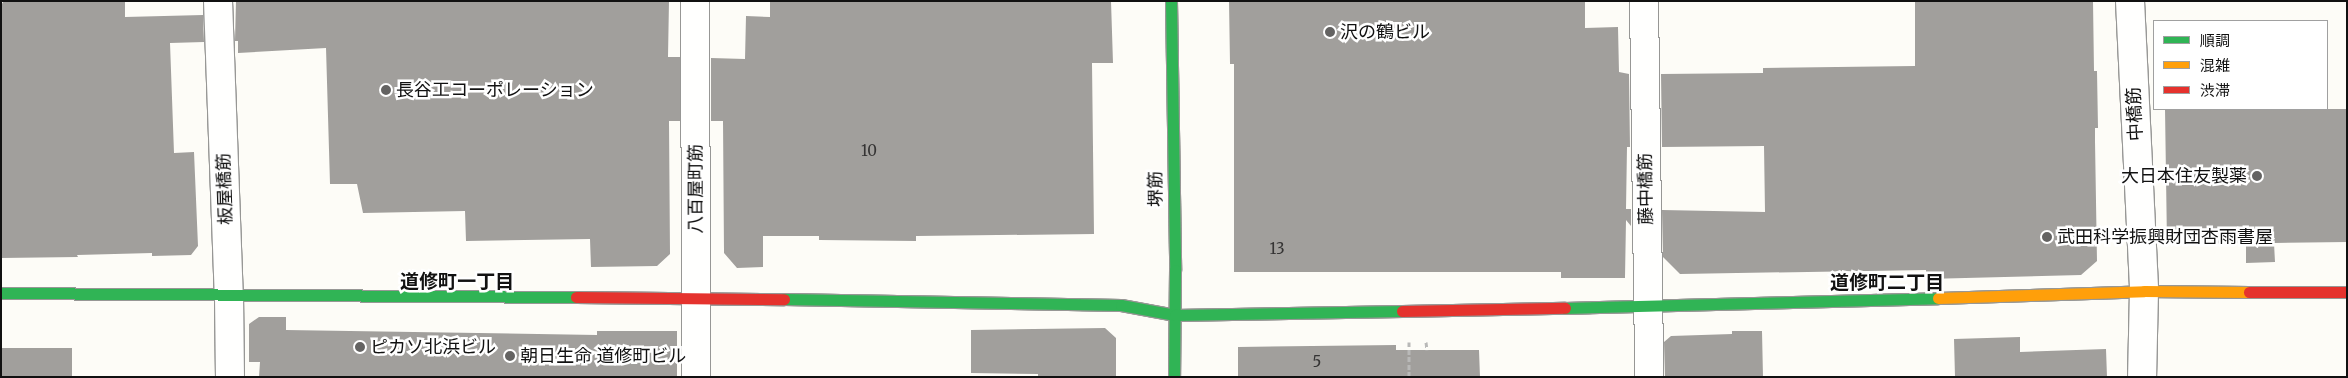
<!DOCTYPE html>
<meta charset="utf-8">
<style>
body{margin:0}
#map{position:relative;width:2348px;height:378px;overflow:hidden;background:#fdfcf7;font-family:Merriweather,"Noto Sans JP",serif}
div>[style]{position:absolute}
.building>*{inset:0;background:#a19f9c;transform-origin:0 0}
.path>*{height:3px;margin-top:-1.5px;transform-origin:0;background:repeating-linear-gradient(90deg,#b9b9b8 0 5px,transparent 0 7.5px)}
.roads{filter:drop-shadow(1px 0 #979795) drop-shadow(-1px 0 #979795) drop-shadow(0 1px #979795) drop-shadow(0 -1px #979795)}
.street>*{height:28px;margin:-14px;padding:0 14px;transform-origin:14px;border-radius:14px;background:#fffffe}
.fast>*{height:11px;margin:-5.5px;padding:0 5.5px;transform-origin:5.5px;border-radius:5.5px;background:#30b455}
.slow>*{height:11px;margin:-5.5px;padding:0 5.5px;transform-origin:5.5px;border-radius:5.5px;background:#ff9f0a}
.jam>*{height:11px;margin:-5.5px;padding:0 5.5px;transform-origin:5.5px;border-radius:5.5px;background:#e5322d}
.dots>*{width:14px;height:14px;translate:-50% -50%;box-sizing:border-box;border:2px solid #fff;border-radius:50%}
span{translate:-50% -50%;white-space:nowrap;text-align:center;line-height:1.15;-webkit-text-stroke:5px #fff;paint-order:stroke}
.number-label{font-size:15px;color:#353434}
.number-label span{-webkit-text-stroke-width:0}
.poi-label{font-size:18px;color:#111}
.left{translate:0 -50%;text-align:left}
.right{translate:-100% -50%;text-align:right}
.street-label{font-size:18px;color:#111}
.neighbourhood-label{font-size:19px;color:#111;font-weight:700}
.frame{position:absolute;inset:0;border:2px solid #111;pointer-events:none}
.legend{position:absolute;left:2153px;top:20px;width:175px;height:90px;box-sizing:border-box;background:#fff;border:1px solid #a0a0a0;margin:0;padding:6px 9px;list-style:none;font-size:15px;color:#111}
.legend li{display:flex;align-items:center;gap:10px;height:25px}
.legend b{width:25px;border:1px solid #a0a0a0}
</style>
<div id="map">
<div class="building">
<i style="clip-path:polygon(4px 1px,125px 1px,125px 17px,203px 15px,204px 42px,170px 43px,174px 153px,194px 152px,198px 246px,191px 255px,152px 256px,152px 253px,77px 255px,78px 257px,1px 258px,1px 5px)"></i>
<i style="clip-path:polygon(236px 1px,669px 1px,668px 57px,680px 57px,680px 121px,669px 121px,670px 254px,657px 266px,591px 267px,590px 239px,466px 241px,465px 211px,363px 213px,357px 184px,330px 184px,326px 48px,238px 53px,238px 41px,235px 41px)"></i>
<i style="clip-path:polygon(770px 1px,1111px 1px,1113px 63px,1092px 63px,1094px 234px,916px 236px,916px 241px,819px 240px,819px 236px,763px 236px,763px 267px,737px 268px,724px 253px,723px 121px,711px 121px,711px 58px,745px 59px,746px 16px,770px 17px)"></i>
<i style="clip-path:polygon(1229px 1px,1585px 1px,1585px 28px,1618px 27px,1619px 72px,1629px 74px,1630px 147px,1627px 147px,1626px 209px,1631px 209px,1631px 226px,1626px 220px,1625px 278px,1561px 278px,1561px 272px,1234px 272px,1234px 64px,1230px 64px)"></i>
<i style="clip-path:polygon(1915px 1px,2093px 1px,2094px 71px,2097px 71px,2098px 128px,2095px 128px,2095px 141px,2097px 261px,2081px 275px,1926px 279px,1926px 270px,1680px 274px,1663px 257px,1662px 210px,1765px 212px,1764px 146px,1662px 147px,1661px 74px,1763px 73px,1763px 68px,1915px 66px)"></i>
<i style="clip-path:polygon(2165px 109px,2347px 109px,2347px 242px,2274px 243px,2275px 262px,2246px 263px,2246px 243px,2167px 244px)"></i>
<i style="clip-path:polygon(259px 317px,286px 317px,286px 330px,597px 335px,597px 331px,677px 331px,677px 377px,259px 377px,260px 362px,249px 362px,249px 324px)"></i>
<i style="clip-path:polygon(1105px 328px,1116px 338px,1116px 377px,1038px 377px,1038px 374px,971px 373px,971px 330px)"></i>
<i style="clip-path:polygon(1732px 331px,1762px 331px,1763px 377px,1665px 377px,1664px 342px,1671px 336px,1732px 334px)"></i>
<i style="clip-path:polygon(2020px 337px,2020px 352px,2106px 349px,2107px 377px,1955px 377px,1954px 339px)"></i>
<i style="clip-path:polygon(1396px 345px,1396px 350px,1479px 350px,1480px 377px,1238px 377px,1238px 347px)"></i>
<i style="left:1px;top:348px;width:71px;height:29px"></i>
</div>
<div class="path">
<i style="left:1409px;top:342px;width:35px;rotate:90deg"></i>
<i style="left:1426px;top:342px;width:8px;rotate:83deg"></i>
</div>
<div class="roads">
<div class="street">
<i style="left:218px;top:1px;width:295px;rotate:87.9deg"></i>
<i style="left:229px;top:296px;width:81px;rotate:89.3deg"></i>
<i style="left:695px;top:1px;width:376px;rotate:89.8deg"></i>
<i style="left:1644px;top:1px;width:376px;rotate:89.2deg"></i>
<i style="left:2130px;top:1px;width:290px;rotate:87.2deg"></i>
<i style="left:2144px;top:291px;width:86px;rotate:91.3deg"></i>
</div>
<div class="fast">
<i style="left:1171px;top:1px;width:269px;rotate:89.1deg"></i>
<i style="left:1175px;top:270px;width:107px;rotate:90.5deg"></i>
<i style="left:1px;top:293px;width:575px;rotate:0.4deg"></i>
<i style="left:784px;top:299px;width:337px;rotate:1deg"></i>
<i style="left:1121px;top:305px;width:55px;rotate:10.5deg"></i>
<i style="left:1175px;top:315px;width:227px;rotate:-1deg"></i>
<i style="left:1565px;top:308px;width:373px;rotate:-1.5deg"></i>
</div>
<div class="slow">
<i style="left:1938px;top:298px;width:206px;rotate:-1.9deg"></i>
<i style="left:2144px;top:291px;width:105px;rotate:0.5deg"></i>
</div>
<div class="jam">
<i style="left:2249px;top:292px;width:98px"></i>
<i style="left:576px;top:297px;width:208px;rotate:0.6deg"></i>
<i style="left:1402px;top:311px;width:163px;rotate:-1.1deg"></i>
</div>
</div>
<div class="dots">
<i style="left:1330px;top:32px;background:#646362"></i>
<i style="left:386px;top:90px;background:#646362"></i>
<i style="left:2257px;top:176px;background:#646362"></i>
<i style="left:2047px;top:237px;background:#646362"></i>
<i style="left:360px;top:347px;background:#646362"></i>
<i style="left:510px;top:356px;background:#646362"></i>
</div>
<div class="number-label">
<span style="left:869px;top:151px">10</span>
<span style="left:1277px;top:249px">13</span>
<span style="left:1317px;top:362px">5</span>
</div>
<div class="poi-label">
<span class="left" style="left:1340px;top:32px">沢の鶴ビル</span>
<span class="left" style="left:396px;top:90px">長谷工コーポレーション</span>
<span class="right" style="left:2247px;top:176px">大日本住友製薬</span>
<span class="left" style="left:2057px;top:237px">武田科学振興財団杏雨書屋</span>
<span class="left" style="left:370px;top:347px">ピカソ北浜ビル</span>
<span class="left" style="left:520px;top:356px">朝日生命 道修町ビル</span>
</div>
<div class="street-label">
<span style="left:2135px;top:114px;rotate:-93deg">中橋筋</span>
<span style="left:225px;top:189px;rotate:-92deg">板屋橋筋</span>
<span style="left:696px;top:189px;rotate:-90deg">八百屋町筋</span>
<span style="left:1156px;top:189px;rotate:-91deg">堺筋</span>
<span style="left:1646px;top:189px;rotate:-91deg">藤中橋筋</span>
</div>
<div class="neighbourhood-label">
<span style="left:457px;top:282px">道修町一丁目</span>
<span style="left:1887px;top:283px">道修町二丁目</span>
</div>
<div class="frame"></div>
<ul class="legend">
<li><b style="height:6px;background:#30b455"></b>順調</li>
<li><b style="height:6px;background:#ff9f0a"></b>混雑</li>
<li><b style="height:6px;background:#e5322d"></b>渋滞</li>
</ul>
</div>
